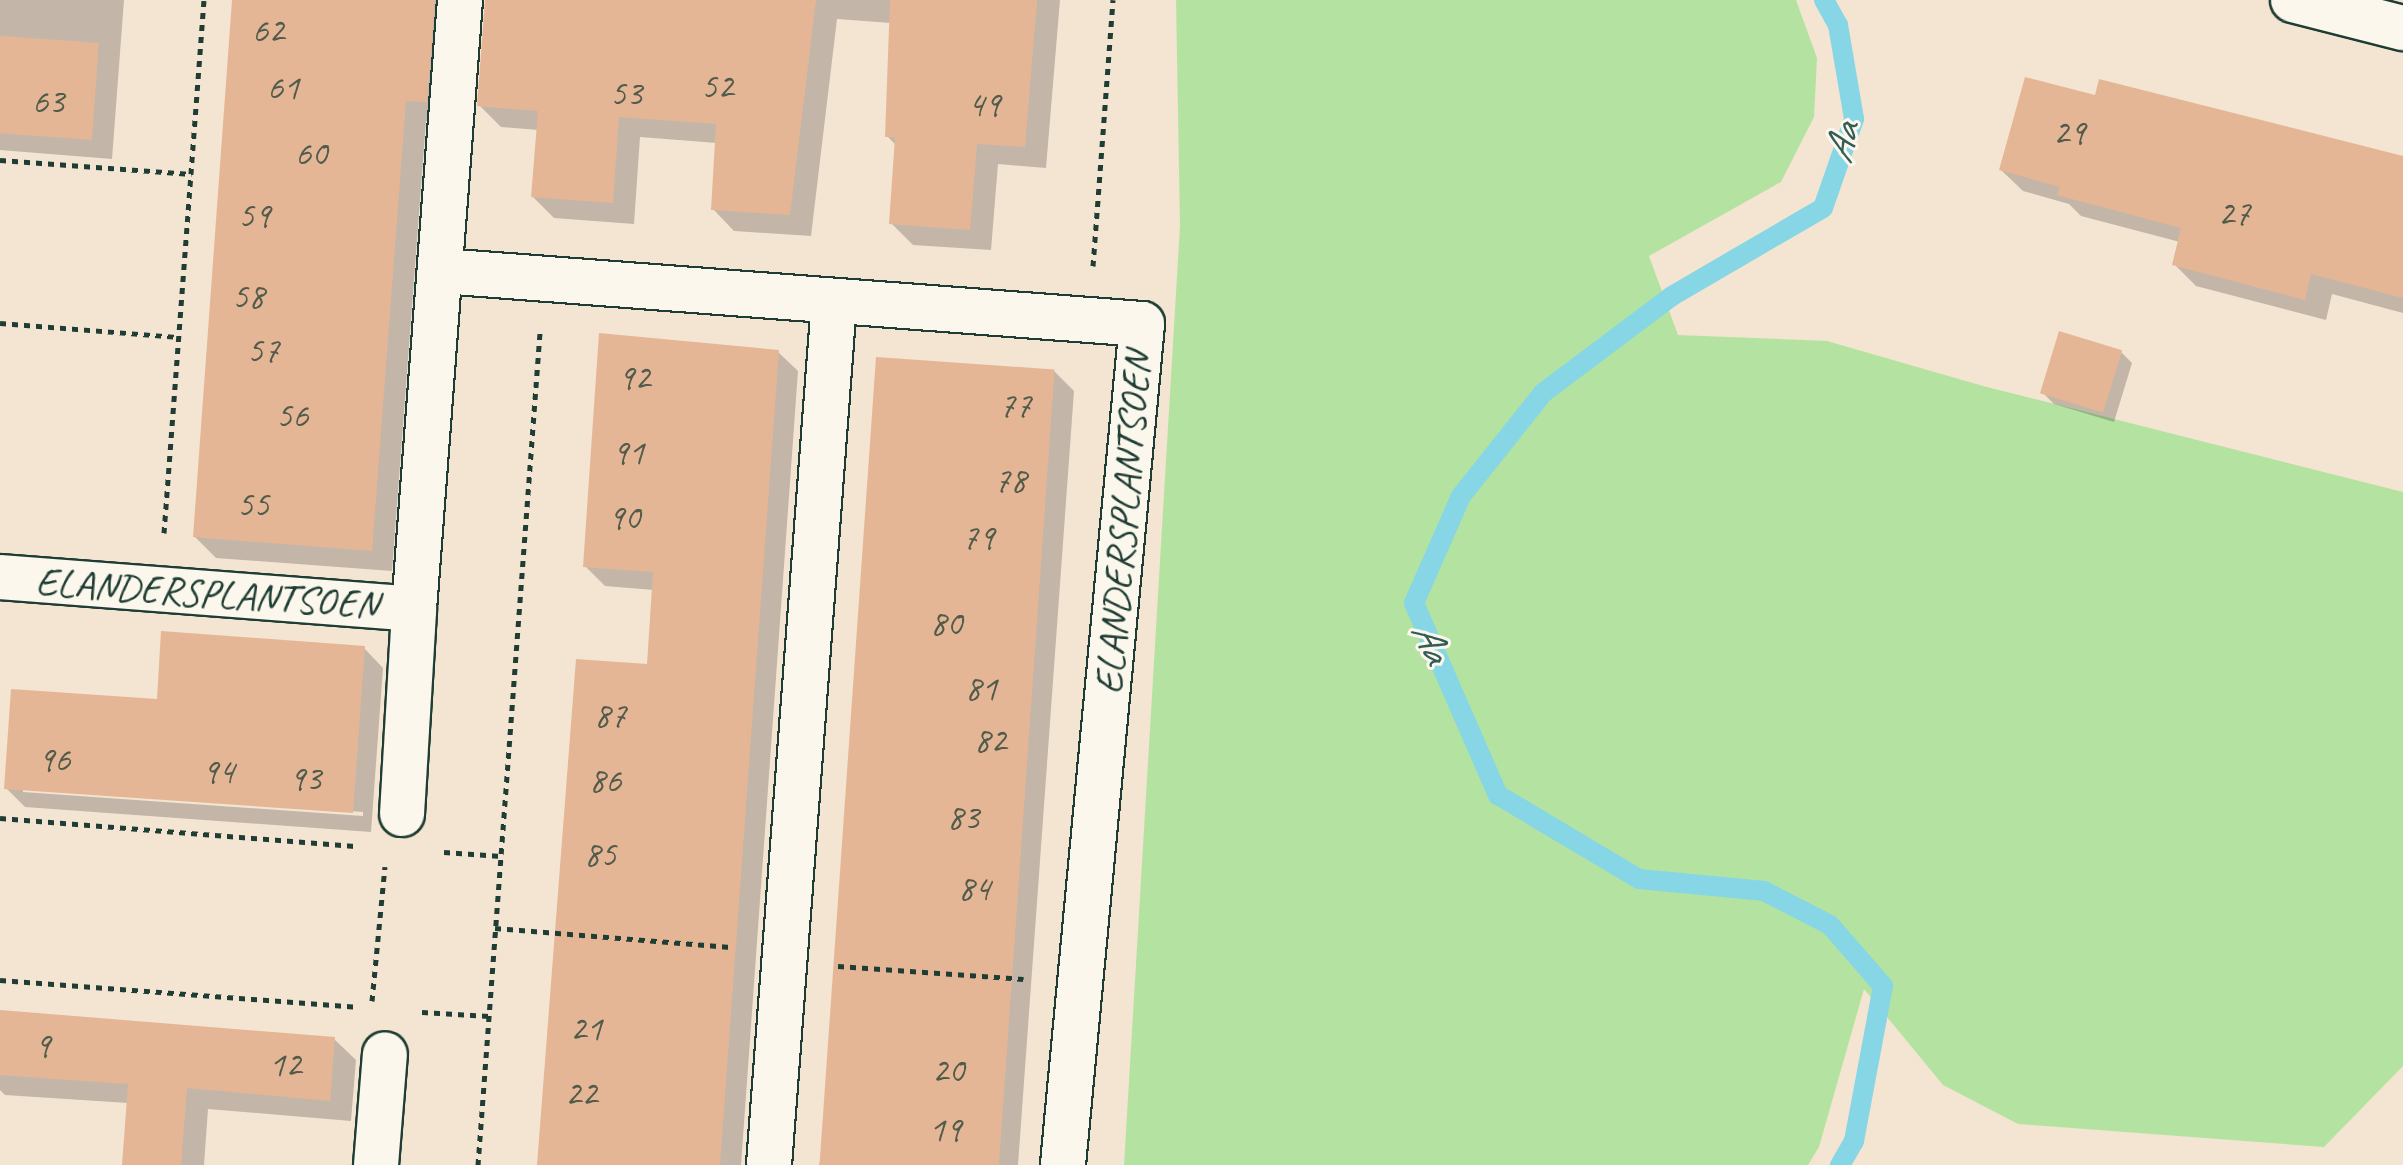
<!DOCTYPE html>
<style>
body{margin:0}
#map{position:relative;width:2403px;height:1165px;overflow:hidden;background:#f4e4d2;font-family:Caveat,sans-serif}
div>[style]{position:absolute}
.green>*{inset:0;background:#b4e3a1}
.shadow>*{inset:0;background:#0003}
.stream>*{height:20px;margin:-10px;padding:0 10px;transform-origin:10px;border-radius:10px;background:#87d6e5}
.building>*{inset:0;background:#e5b695;transform-origin:0 0}
.path>*{height:5px;margin-top:-2.5px;transform-origin:0;background:repeating-linear-gradient(90deg,#1f3d34 0 6px,transparent 0 12px)}
.roads{filter:drop-shadow(2px 0 #1f3d34) drop-shadow(-2px 0 #1f3d34) drop-shadow(0 2px #1f3d34) drop-shadow(0 -2px #1f3d34)}
.street>*{height:44px;margin:-22px;padding:0 22px;transform-origin:22px;border-radius:22px;background:#fbf7ec}
span{translate:-50% -50%;white-space:nowrap;text-align:center;line-height:1.15;-webkit-text-stroke:6px #fbf7ec;paint-order:stroke}
.number-label{font-size:36px;color:#505b4c}
.number-label span{-webkit-text-stroke-width:0}
.street-label{font-size:40px;color:#1f3d34}
.water-label{font-size:42px;color:#345c57;font-style:italic}
</style>
<div id="map">
<div class="green">
<i style="clip-path:polygon(1176px 0,1796px 0,1817px 58px,1814px 117px,1781px 182px,1649px 256px,1678px 335px,1827px 341px,1983px 386px,2403px 492px,2403px 1066px,2324px 1147px,2018px 1124px,1943px 1085px,1864px 989px,1819px 1147px,1808px 1165px,1124px 1165px,1180px 226px)"></i>
</div>
<div class="shadow">
<i style="clip-path:polygon(0 0,124px 0,112px 159px,0 150px)"></i>
<i style="clip-path:polygon(234px 0,439px 0,448px 123px,426px 121px,392px 571px,216px 558px,195px 537px)"></i>
<i style="clip-path:polygon(486px 0,1060px 0,1046px 168px,998px 164px,991px 250px,913px 245px,891px 223px,897px 146px,887px 136px,891px 23px,837px 19px,811px 236px,734px 231px,713px 209px,717px 143px,640px 137px,634px 224px,554px 218px,533px 197px,539px 130px,501px 127px,479px 105px)"></i>
<i style="clip-path:polygon(2096px 97px,2403px 157px,2403px 313px,2332px 294px,2326px 320px,2196px 286px,2174px 264px,2180px 242px,2081px 216px,2069px 204px,2023px 191px,2001px 170px)"></i>
<i style="clip-path:polygon(778px 352px,798px 371px,741px 1165px,540px 1165px,649px 666px,654px 590px,605px 586px,585px 566px)"></i>
<i style="clip-path:polygon(2121px 352px,2132px 363px,2114px 422px,2054px 404px,2043px 393px)"></i>
<i style="clip-path:polygon(1054px 371px,1074px 391px,1018px 1165px,819px 1165px)"></i>
<i style="clip-path:polygon(evenodd,364px 648px,383px 668px,371px 832px,25px 807px,6px 788px,364px 648px,23px 788px,363px 812px,363px 816px,23px 792px,23px 788px)"></i>
<i style="clip-path:polygon(0 1012px,334px 1039px,356px 1060px,351px 1121px,208px 1109px,204px 1165px,123px 1165px,128px 1103px,5px 1095px,0 1090px)"></i>
</div>
<div class="stream">
<i style="left:1824px;top:0;width:29px;rotate:61deg"></i>
<i style="left:1838px;top:25px;width:95px;rotate:80.3deg"></i>
<i style="left:1854px;top:119px;width:94px;rotate:109.2deg"></i>
<i style="left:1823px;top:208px;width:175px;rotate:149.8deg"></i>
<i style="left:1672px;top:296px;width:161px;rotate:143.1deg"></i>
<i style="left:1543px;top:393px;width:132px;rotate:128.5deg"></i>
<i style="left:1461px;top:496px;width:117px;rotate:113.7deg"></i>
<i style="left:1414px;top:603px;width:210px;rotate:66.4deg"></i>
<i style="left:1498px;top:795px;width:164px;rotate:30.8deg"></i>
<i style="left:1639px;top:879px;width:126px;rotate:5.5deg"></i>
<i style="left:1764px;top:891px;width:74px;rotate:27.3deg"></i>
<i style="left:1830px;top:925px;width:81px;rotate:49deg"></i>
<i style="left:1883px;top:986px;width:158px;rotate:100.6deg"></i>
<i style="left:1854px;top:1141px;width:28px;rotate:120deg"></i>
</div>
<div class="building">
<i style="clip-path:polygon(232px 0,435px 0,427px 102px,406px 101px,372px 551px,193px 537px)"></i>
<i style="clip-path:polygon(485px 0,816px 0,790px 215px,711px 210px,716px 124px,619px 117px,613px 203px,531px 197px,538px 111px,477px 106px)"></i>
<i style="clip-path:polygon(890px 0,1037px 0,1025px 147px,977px 144px,970px 230px,889px 224px,895px 137px,885px 137px)"></i>
<i style="left:0;top:36px;width:99px;height:97px;rotate:4deg"></i>
<i style="clip-path:polygon(2025px 77px,2095px 95px,2099px 79px,2403px 156px,2403px 298px,2311px 274px,2305px 300px,2172px 265px,2181px 228px,2057px 195px,2060px 187px,1999px 170px)"></i>
<i style="left:2059px;top:331px;width:66px;height:65px;rotate:17deg"></i>
<i style="clip-path:polygon(599px 333px,779px 350px,720px 1165px,537px 1165px,576px 659px,647px 664px,653px 572px,583px 567px)"></i>
<i style="left:876px;top:357px;width:179px;height:810px;rotate:4deg"></i>
<i style="clip-path:polygon(161px 631px,365px 646px,353px 813px,4px 789px,11px 689px,157px 699px)"></i>
<i style="clip-path:polygon(0 1010px,335px 1037px,330px 1101px,187px 1088px,181px 1165px,122px 1165px,128px 1084px,0 1075px)"></i>
</div>
<div class="path">
<i style="left:0;top:160px;width:192px;rotate:4.2deg"></i>
<i style="left:1093px;top:266px;width:267px;rotate:-85.7deg"></i>
<i style="left:0;top:323px;width:180px;rotate:4.5deg"></i>
<i style="left:164px;top:533px;width:534px;rotate:-85.71deg"></i>
<i style="left:0;top:818px;width:359px;rotate:4.5deg"></i>
<i style="left:444px;top:852px;width:57px;rotate:4deg"></i>
<i style="left:495px;top:928px;width:236px;rotate:4.6deg"></i>
<i style="left:838px;top:966px;width:186px;rotate:4deg"></i>
<i style="left:0;top:980px;width:357px;rotate:4.3deg"></i>
<i style="left:372px;top:1001px;width:135px;rotate:-84.5deg"></i>
<i style="left:422px;top:1012px;width:67px;rotate:3.4deg"></i>
<i style="left:478px;top:1165px;width:835px;rotate:-85.74deg"></i>
</div>
<div class="roads">
<div class="street">
<i style="left:2293px;top:0;width:114px;rotate:14.3deg"></i>
<i style="left:442px;top:271px;width:702px;rotate:4.33deg"></i>
<i style="left:1142px;top:324px;width:845px;rotate:95.37deg"></i>
<i style="left:0;top:577px;width:415px;rotate:4.4deg"></i>
<i style="left:414px;top:609px;width:611px;rotate:-85.68deg"></i>
<i style="left:402px;top:814px;width:205px;rotate:-86.6deg"></i>
<i style="left:376px;top:1165px;width:111px;rotate:-85.4deg"></i>
<i style="left:769px;top:1165px;width:864px;rotate:-85.69deg"></i>
</div>
</div>
<div class="number-label">
<span style="left:268px;top:31px">62</span>
<span style="left:717px;top:87px">52</span>
<span style="left:283px;top:88px">61</span>
<span style="left:626px;top:94px">53</span>
<span style="left:48px;top:102px">63</span>
<span style="left:984px;top:105px">49</span>
<span style="left:2069px;top:133px">29</span>
<span style="left:311px;top:154px">60</span>
<span style="left:2234px;top:214px">27</span>
<span style="left:254px;top:216px">59</span>
<span style="left:248px;top:297px">58</span>
<span style="left:263px;top:351px">57</span>
<span style="left:634px;top:378px">92</span>
<span style="left:1015px;top:406px">77</span>
<span style="left:292px;top:416px">56</span>
<span style="left:628px;top:453px">91</span>
<span style="left:1010px;top:481px">78</span>
<span style="left:253px;top:505px">55</span>
<span style="left:624px;top:518px">90</span>
<span style="left:978px;top:538px">79</span>
<span style="left:946px;top:624px">80</span>
<span style="left:981px;top:689px">81</span>
<span style="left:610px;top:716px">87</span>
<span style="left:990px;top:741px">82</span>
<span style="left:54px;top:760px">96</span>
<span style="left:218px;top:772px">94</span>
<span style="left:305px;top:779px">93</span>
<span style="left:605px;top:781px">86</span>
<span style="left:963px;top:818px">83</span>
<span style="left:600px;top:855px">85</span>
<span style="left:974px;top:889px">84</span>
<span style="left:586px;top:1029px">21</span>
<span style="left:42px;top:1046px">9</span>
<span style="left:285px;top:1065px">12</span>
<span style="left:948px;top:1071px">20</span>
<span style="left:581px;top:1094px">22</span>
<span style="left:945px;top:1130px">19</span>
</div>
<div class="street-label">
<span style="left:1123px;top:523px;rotate:-85deg">ELANDERSPLANTSOEN</span>
<span style="left:207px;top:593px;rotate:4deg">ELANDERSPLANTSOEN</span>
</div>
<div class="water-label">
<span style="left:1842px;top:143px;rotate:-76deg">Aa</span>
<span style="left:1431px;top:642px;rotate:66deg">Aa</span>
</div>
</div>
